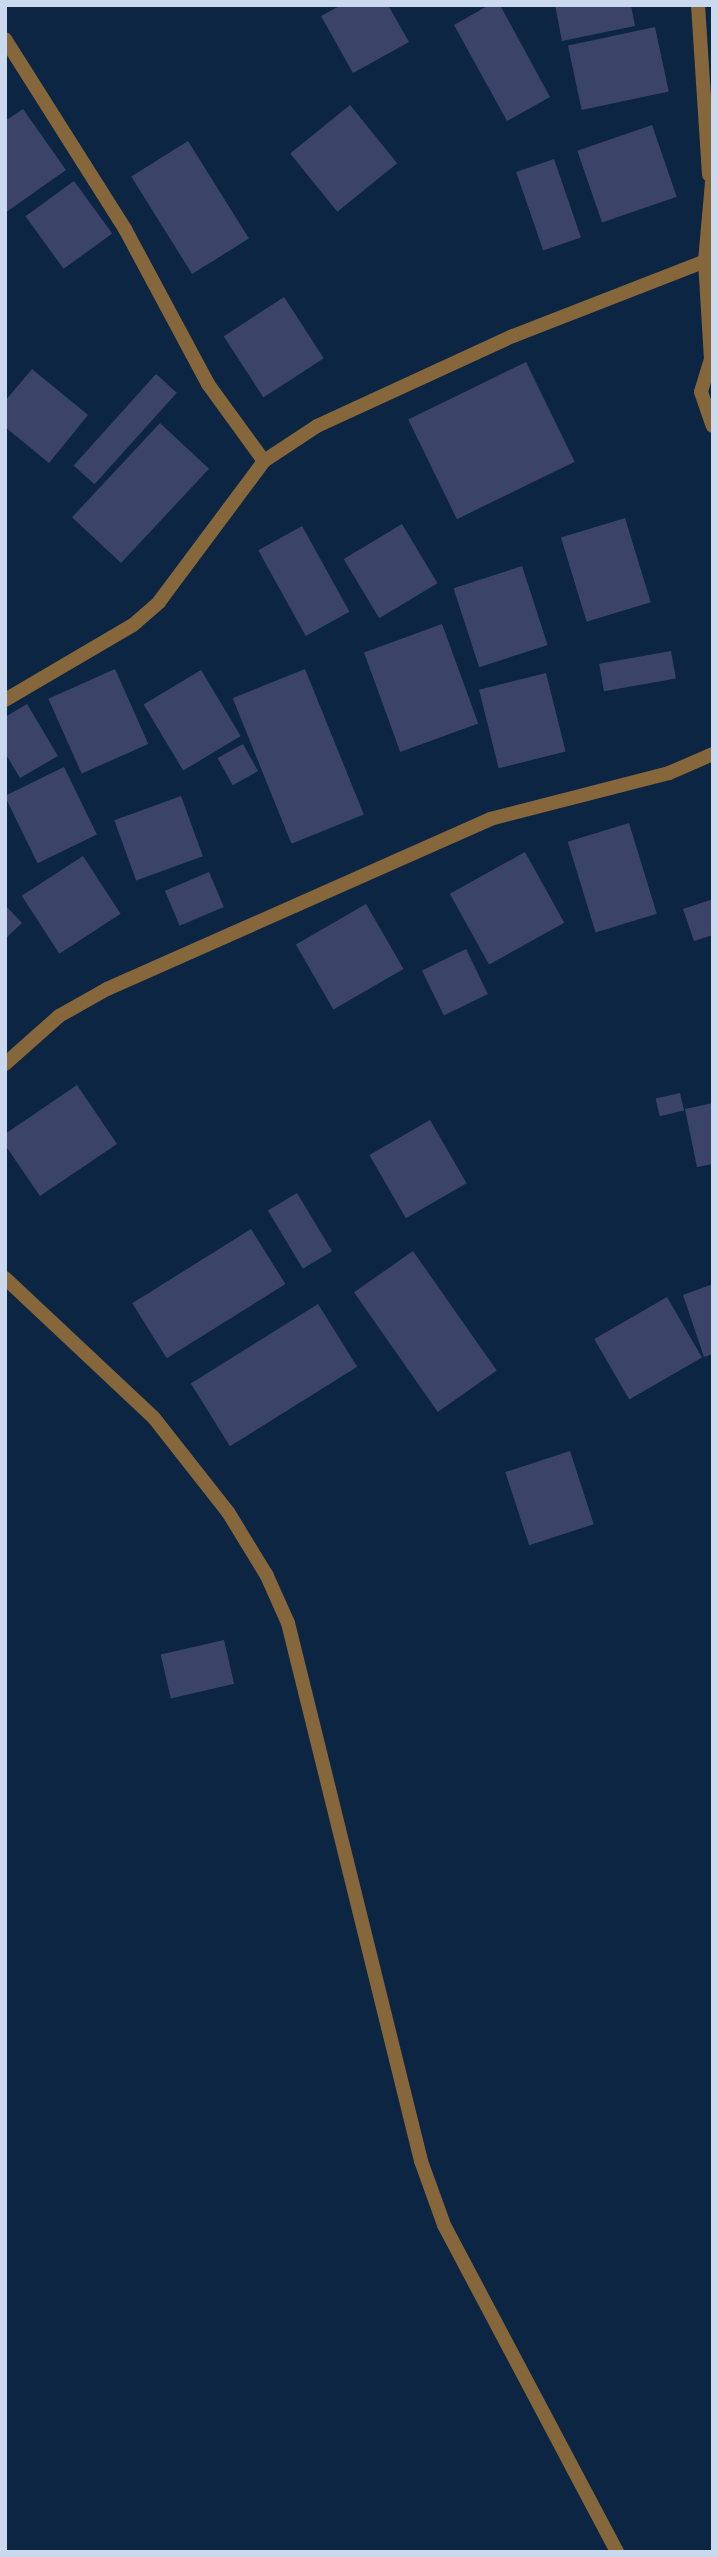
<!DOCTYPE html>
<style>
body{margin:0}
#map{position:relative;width:718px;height:2557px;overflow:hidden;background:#0b2543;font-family:"IBM Plex Sans",sans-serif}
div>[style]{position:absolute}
.building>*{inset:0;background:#3b4369;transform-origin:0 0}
.minor>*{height:14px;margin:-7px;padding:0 7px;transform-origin:7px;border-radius:7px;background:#86663b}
span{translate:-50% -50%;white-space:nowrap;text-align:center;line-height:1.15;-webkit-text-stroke:6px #0b2543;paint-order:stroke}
.frame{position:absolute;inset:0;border:7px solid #cad9ed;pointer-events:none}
</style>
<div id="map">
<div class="building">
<i style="clip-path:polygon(341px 5px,388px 5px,409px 42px,353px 73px,321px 16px)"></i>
<i style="clip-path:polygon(489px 5px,500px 5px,550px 97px,507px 121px,454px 25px)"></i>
<i style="clip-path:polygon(555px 5px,631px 5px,635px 26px,562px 41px)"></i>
<i style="left:655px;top:27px;width:66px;height:89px;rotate:78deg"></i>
<i style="left:350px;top:105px;width:75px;height:77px;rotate:51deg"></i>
<i style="clip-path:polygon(23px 109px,66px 170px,5px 213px,5px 121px)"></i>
<i style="left:652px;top:125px;width:76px;height:79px;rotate:71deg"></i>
<i style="left:188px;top:141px;width:115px;height:67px;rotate:58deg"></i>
<i style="left:554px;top:159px;width:83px;height:40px;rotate:71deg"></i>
<i style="left:74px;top:181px;width:65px;height:60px;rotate:54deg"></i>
<i style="left:284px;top:297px;width:73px;height:72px;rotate:57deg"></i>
<i style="left:526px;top:362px;width:111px;height:131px;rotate:64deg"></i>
<i style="clip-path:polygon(32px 369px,88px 415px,49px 463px,5px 427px,5px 401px)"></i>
<i style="left:156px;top:374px;width:28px;height:123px;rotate:42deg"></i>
<i style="left:160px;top:423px;width:67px;height:129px;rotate:43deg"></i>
<i style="left:625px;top:518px;width:88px;height:67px;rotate:73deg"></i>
<i style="left:402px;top:524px;width:69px;height:68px;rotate:59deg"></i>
<i style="left:302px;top:526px;width:98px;height:50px;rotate:61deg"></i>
<i style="left:522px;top:566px;width:83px;height:72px;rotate:72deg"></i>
<i style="left:442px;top:624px;width:106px;height:83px;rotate:70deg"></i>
<i style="left:671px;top:651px;width:28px;height:73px;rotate:80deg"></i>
<i style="left:115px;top:669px;width:82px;height:73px;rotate:66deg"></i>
<i style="left:305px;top:669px;width:157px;height:78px;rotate:68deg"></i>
<i style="left:201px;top:670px;width:77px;height:67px;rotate:59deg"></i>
<i style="left:546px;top:673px;width:81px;height:69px;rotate:76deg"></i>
<i style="clip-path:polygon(27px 704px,58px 756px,20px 778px,5px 753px,5px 717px)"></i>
<i style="left:243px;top:744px;width:31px;height:29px;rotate:61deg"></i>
<i style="left:64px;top:767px;width:75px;height:66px;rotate:64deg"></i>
<i style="left:181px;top:796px;width:64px;height:71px;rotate:70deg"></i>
<i style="left:629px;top:823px;width:95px;height:64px;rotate:73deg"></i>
<i style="left:525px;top:852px;width:81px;height:86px;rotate:61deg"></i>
<i style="left:83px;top:856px;width:69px;height:73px;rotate:57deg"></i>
<i style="left:209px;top:872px;width:38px;height:48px;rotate:67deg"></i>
<i style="clip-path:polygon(713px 899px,713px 935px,694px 941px,683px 909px)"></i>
<i style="left:366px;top:904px;width:75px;height:81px;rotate:60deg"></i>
<i style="clip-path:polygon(5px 905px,22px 923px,5px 939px)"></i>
<i style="left:466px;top:949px;width:50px;height:49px;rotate:64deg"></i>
<i style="clip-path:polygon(77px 1085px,117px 1144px,40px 1196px,5px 1145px,5px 1134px)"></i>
<i style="left:680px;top:1093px;width:18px;height:25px;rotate:77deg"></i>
<i style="clip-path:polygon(713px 1103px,713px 1164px,697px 1167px,685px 1109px)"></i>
<i style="left:430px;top:1120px;width:73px;height:70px;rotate:60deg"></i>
<i style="left:297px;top:1193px;width:68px;height:34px;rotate:59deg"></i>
<i style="left:251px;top:1229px;width:65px;height:140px;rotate:58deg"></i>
<i style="left:413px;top:1251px;width:146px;height:72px;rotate:55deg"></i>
<i style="clip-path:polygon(713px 1284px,713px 1354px,704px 1357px,683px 1295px)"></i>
<i style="left:667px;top:1297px;width:70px;height:84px;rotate:60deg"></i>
<i style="left:318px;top:1304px;width:74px;height:150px;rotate:58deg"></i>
<i style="left:570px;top:1451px;width:77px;height:68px;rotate:72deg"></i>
<i style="left:224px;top:1640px;width:45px;height:65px;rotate:77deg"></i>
</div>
<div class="minor">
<i style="left:698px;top:5px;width:170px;rotate:86.3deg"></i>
<i style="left:5px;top:39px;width:225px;rotate:57.7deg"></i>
<i style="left:125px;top:229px;width:176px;rotate:61.8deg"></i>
<i style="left:208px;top:384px;width:95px;rotate:54deg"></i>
<i style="left:705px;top:261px;width:98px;rotate:86.5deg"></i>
<i style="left:711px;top:359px;width:34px;rotate:107deg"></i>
<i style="left:701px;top:392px;width:36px;rotate:71deg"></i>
<i style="left:5px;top:700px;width:148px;rotate:-30.4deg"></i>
<i style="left:133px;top:625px;width:35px;rotate:-41deg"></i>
<i style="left:159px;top:602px;width:176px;rotate:-53.3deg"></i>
<i style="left:264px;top:461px;width:64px;rotate:-33.4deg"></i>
<i style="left:317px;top:426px;width:216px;rotate:-24.7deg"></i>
<i style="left:513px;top:336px;width:206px;rotate:-21.3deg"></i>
<i style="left:705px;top:261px;width:89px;rotate:-84.9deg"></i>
<i style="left:5px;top:1064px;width:72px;rotate:-41.6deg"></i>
<i style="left:59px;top:1016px;width:55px;rotate:-29.4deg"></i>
<i style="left:107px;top:989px;width:419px;rotate:-23.9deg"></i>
<i style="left:490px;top:819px;width:185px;rotate:-14.4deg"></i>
<i style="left:669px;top:773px;width:48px;rotate:-23.4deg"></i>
<i style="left:5px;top:1278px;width:204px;rotate:43.2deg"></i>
<i style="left:154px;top:1418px;width:120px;rotate:51.8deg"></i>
<i style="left:228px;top:1512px;width:75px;rotate:58.6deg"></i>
<i style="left:267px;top:1576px;width:51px;rotate:65.9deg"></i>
<i style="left:288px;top:1623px;width:554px;rotate:76.11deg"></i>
<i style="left:421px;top:2161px;width:68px;rotate:70.2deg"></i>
<i style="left:444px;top:2225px;width:370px;rotate:62.1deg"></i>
</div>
<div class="frame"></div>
</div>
